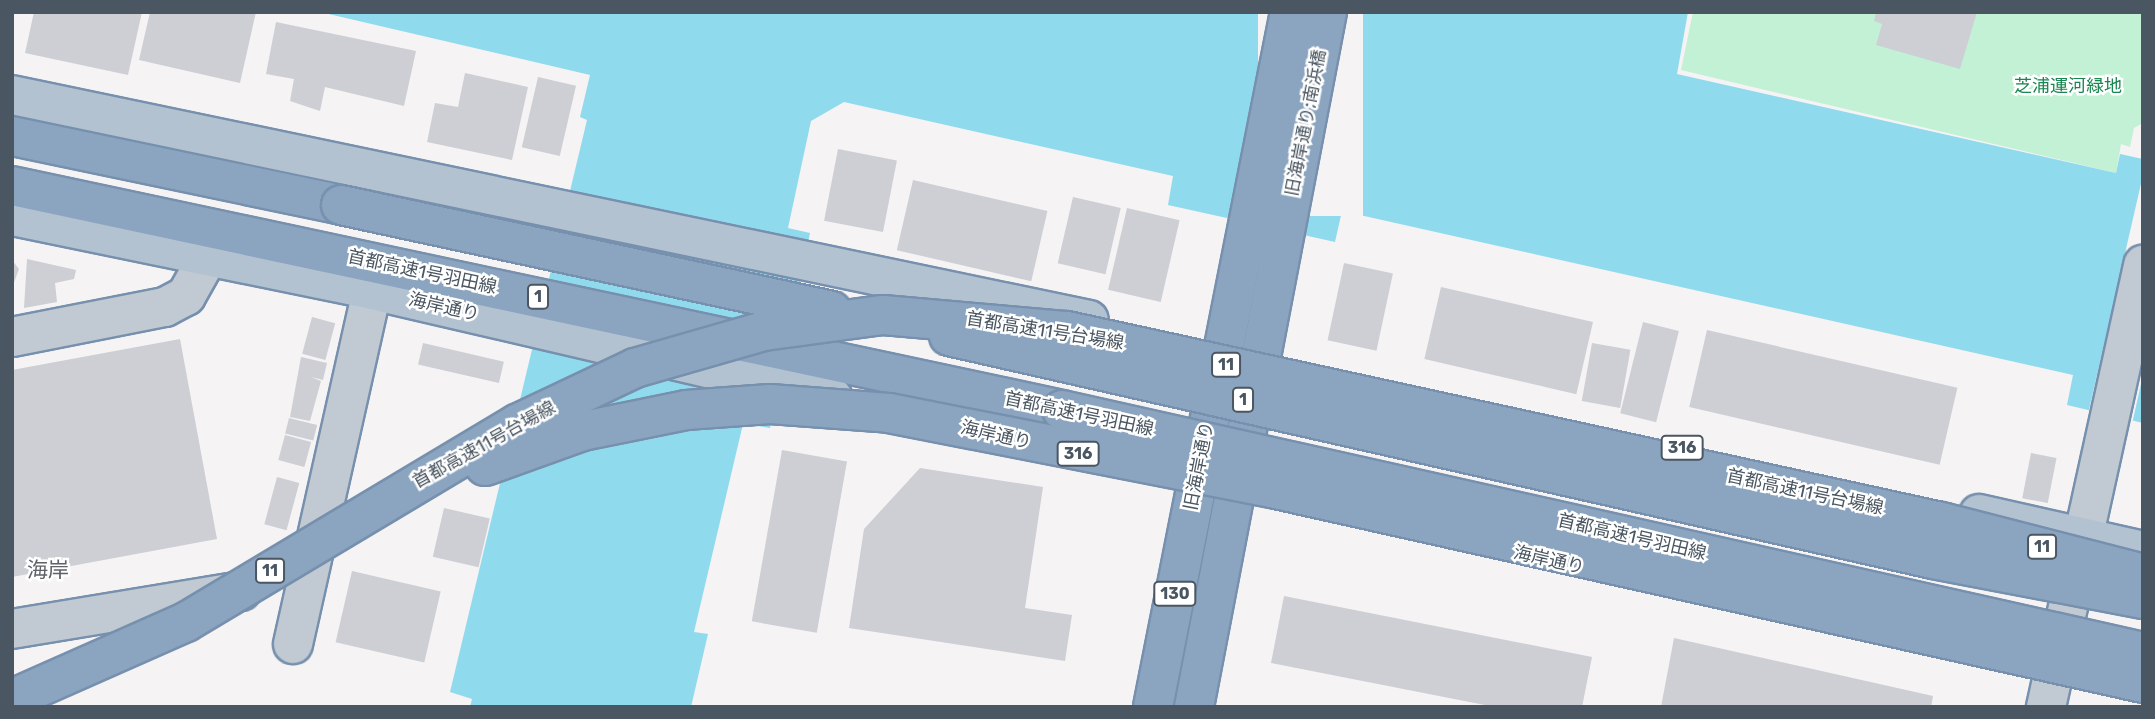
<!DOCTYPE html>
<meta charset="utf-8">
<style>
body{margin:0}
#map{position:relative;width:2155px;height:719px;overflow:hidden;background:#f5f3f3;font-family:Rubik,"Noto Sans JP",sans-serif}
div>[style]{position:absolute}
.green>*{inset:0;background:#c3f1d5}
.water>*{inset:0;background:#90daee}
.pier>*{inset:0;background:#f5f3f3;transform-origin:0 0}
.building>*{inset:0;background:#cdcfd5;transform-origin:0 0}
.roads{filter:drop-shadow(2px 0 #7690ad) drop-shadow(-2px 0 #7690ad) drop-shadow(0 2px #7690ad) drop-shadow(0 -2px #7690ad)}
.minor>*{height:38px;margin:-19px;padding:0 19px;transform-origin:19px;border-radius:19px;background:#c1cad2}
.major>*{height:38px;margin:-19px;padding:0 19px;transform-origin:19px;border-radius:19px;background:#b3c2d1}
.highway>*{height:38px;margin:-19px;padding:0 19px;transform-origin:19px;border-radius:19px;background:#8ba5c1}
.tram>*{height:2px;margin:-1px;padding:0 1px;transform-origin:1px;border-radius:1px;background:#b5b8bd}
.bridges{filter:drop-shadow(2px 0 #7690ad) drop-shadow(-2px 0 #7690ad) drop-shadow(0 2px #7690ad) drop-shadow(0 -2px #7690ad)}
.highway-bridge>*{height:38px;margin:-19px;padding:0 19px;transform-origin:19px;border-radius:19px;background:#8ba5c1}
span{translate:-50% -50%;white-space:nowrap;text-align:center;line-height:1.15;-webkit-text-stroke:5px #fff;paint-order:stroke}
.shield-label span{padding:2px 5px;background:#fff;border:2px solid;border-radius:5px;-webkit-text-stroke-width:0}
.shield-label{font-size:16px;color:#4a5661;font-weight:700}
.park-label{font-size:18px;color:#17864f}
.street-label{font-size:18px;color:#4a5661}
.quarter-label{font-size:21px;color:#5f6368}
.frame{position:absolute;inset:0;border:14px solid #4a5661;pointer-events:none}
</style>
<div id="map">
<div class="green">
<i style="clip-path:polygon(1693px 12px,2143px 12px,2143px 123px,2134px 128px,2130px 147px,2121px 144px,2116px 173px,1681px 70px)"></i>
</div>
<div class="water">
<i style="clip-path:polygon(320px 12px,1688px 12px,1677px 74px,2116px 173px,2120px 154px,2143px 159px,2143px 423px,2067px 405px,2073px 375px,1342px 211px,1335px 242px,1168px 205px,1173px 176px,844px 102px,811px 121px,788px 228px,810px 233px,770px 428px,743px 424px,694px 632px,708px 634px,691px 707px,470px 707px,472px 699px,450px 692px,587px 120px,580px 117px,590px 75px)"></i>
</div>
<div class="pier">
<i style="left:1258px;top:12px;width:105px;height:204px"></i>
<i style="clip-path:polygon(2143px 175px,2143px 375px,2132px 424px,2088px 414px)"></i>
</div>
<div class="building">
<i style="clip-path:polygon(34px 12px,142px 12px,128px 75px,25px 53px)"></i>
<i style="clip-path:polygon(150px 12px,256px 12px,240px 83px,139px 60px)"></i>
<i style="clip-path:polygon(1876px 12px,1977px 12px,1960px 69px,1876px 45px,1882px 24px,1874px 21px)"></i>
<i style="clip-path:polygon(276px 22px,416px 51px,404px 106px,325px 87px,320px 111px,290px 101px,294px 79px,266px 74px)"></i>
<i style="clip-path:polygon(465px 73px,528px 87px,512px 160px,427px 142px,435px 103px,458px 107px)"></i>
<i style="left:538px;top:77px;width:39px;height:72px;rotate:13deg"></i>
<i style="left:838px;top:149px;width:60px;height:73px;rotate:11deg"></i>
<i style="left:913px;top:180px;width:138px;height:72px;rotate:13deg"></i>
<i style="left:1073px;top:197px;width:49px;height:68px;rotate:13deg"></i>
<i style="left:1127px;top:208px;width:54px;height:84px;rotate:13deg"></i>
<i style="clip-path:polygon(27px 259px,76px 270px,74px 279px,55px 283px,57px 302px,24px 308px)"></i>
<i style="clip-path:polygon(12px 260px,19px 269px,12px 288px)"></i>
<i style="left:1344px;top:263px;width:50px;height:79px;rotate:12deg"></i>
<i style="left:1441px;top:287px;width:156px;height:74px;rotate:13deg"></i>
<i style="left:312px;top:317px;width:24px;height:38px;rotate:15deg"></i>
<i style="left:1643px;top:322px;width:37px;height:94px;rotate:14deg"></i>
<i style="left:1707px;top:330px;width:257px;height:79px;rotate:13deg"></i>
<i style="clip-path:polygon(180px 339px,217px 539px,12px 577px,12px 370px)"></i>
<i style="left:423px;top:343px;width:83px;height:22px;rotate:13deg"></i>
<i style="left:1592px;top:343px;width:39px;height:59px;rotate:10deg"></i>
<i style="clip-path:polygon(301px 357px,327px 363px,323px 380px,311px 377px,321px 381px,310px 421px,290px 417px)"></i>
<i style="left:289px;top:418px;width:29px;height:16px;rotate:14deg"></i>
<i style="left:285px;top:435px;width:27px;height:26px;rotate:15deg"></i>
<i style="left:782px;top:450px;width:66px;height:174px;rotate:10deg"></i>
<i style="left:2031px;top:453px;width:26px;height:46px;rotate:11deg"></i>
<i style="clip-path:polygon(920px 468px,1043px 487px,1025px 608px,1072px 615px,1065px 661px,849px 628px,864px 529px)"></i>
<i style="left:277px;top:477px;width:23px;height:49px;rotate:15deg"></i>
<i style="left:444px;top:508px;width:47px;height:50px;rotate:13deg"></i>
<i style="left:352px;top:571px;width:91px;height:73px;rotate:13deg"></i>
<i style="clip-path:polygon(1284px 596px,1592px 657px,1582px 707px,1495px 707px,1271px 663px)"></i>
<i style="clip-path:polygon(1674px 638px,1933px 696px,1931px 707px,1661px 707px)"></i>
</div>
<div class="roads">
<div class="minor">
<i style="left:12px;top:337px;width:156px;rotate:-11.1deg"></i>
<i style="left:165px;top:307px;width:24px;rotate:-28deg"></i>
<i style="left:186px;top:296px;width:45px;rotate:-60.6deg"></i>
<i style="left:12px;top:629px;width:232px;rotate:-9.4deg"></i>
<i style="left:293px;top:644px;width:363px;rotate:-77.4deg"></i>
<i style="left:2046px;top:707px;width:453px;rotate:-77.6deg"></i>
</div>
<div class="major">
<i style="left:12px;top:95px;width:1100px;rotate:11.8deg"></i>
<i style="left:12px;top:216px;width:368px;rotate:11.6deg"></i>
<i style="left:372px;top:290px;width:473px;rotate:13.1deg"></i>
<i style="left:1979px;top:514px;width:168px;rotate:12.7deg"></i>
</div>
<div class="highway">
<i style="left:12px;top:136px;width:336px;rotate:11.8deg"></i>
<i style="left:12px;top:186px;width:1074px;rotate:12.04deg"></i>
<i style="left:1153px;top:707px;width:708px;rotate:-78.85deg"></i>
<i style="left:1194px;top:707px;width:708px;rotate:-79.17deg"></i>
</div>
</div>
<div class="tram">
<i style="left:312px;top:707px;width:304px"></i>
</div>
<div class="bridges">
<div class="highway-bridge">
<i style="left:341px;top:205px;width:502px;rotate:12.18deg"></i>
<i style="left:949px;top:336px;width:1009px;rotate:12.77deg"></i>
<i style="left:1933px;top:559px;width:214px;rotate:10.8deg"></i>
<i style="left:1062px;top:410px;width:1108px;rotate:12.62deg"></i>
<i style="left:485px;top:466px;width:104px;rotate:-19.7deg"></i>
<i style="left:583px;top:431px;width:105px;rotate:-11.5deg"></i>
<i style="left:686px;top:410px;width:84px;rotate:-4.1deg"></i>
<i style="left:770px;top:404px;width:119px;rotate:4.3deg"></i>
<i style="left:889px;top:413px;width:394px;rotate:11.1deg"></i>
<i style="left:1276px;top:489px;width:888px;rotate:12.61deg"></i>
<i style="left:12px;top:699px;width:190px;rotate:-23.9deg"></i>
<i style="left:186px;top:622px;width:386px;rotate:-30.9deg"></i>
<i style="left:517px;top:424px;width:131px;rotate:-25.4deg"></i>
<i style="left:635px;top:368px;width:134px;rotate:-16deg"></i>
<i style="left:764px;top:331px;width:120px;rotate:-7.7deg"></i>
<i style="left:883px;top:315px;width:185px;rotate:5deg"></i>
<i style="left:1067px;top:331px;width:895px;rotate:12.33deg"></i>
<i style="left:1941px;top:522px;width:209px;rotate:14.4deg"></i>
</div>
</div>
<div class="shield-label">
<span style="left:538px;top:297px">1</span>
<span style="left:1226px;top:365px">11</span>
<span style="left:1243px;top:400px">1</span>
<span style="left:1682px;top:448px">316</span>
<span style="left:1078px;top:454px">316</span>
<span style="left:2042px;top:547px">11</span>
<span style="left:270px;top:571px">11</span>
<span style="left:1175px;top:594px">130</span>
</div>
<div class="park-label">
<span style="left:2068px;top:86px">芝浦運河緑地</span>
</div>
<div class="street-label">
<span style="left:1306px;top:123px;rotate:-79deg">旧海岸通り;南浜橋</span>
<span style="left:422px;top:272px;rotate:12deg">首都高速1号羽田線</span>
<span style="left:444px;top:307px;rotate:13deg">海岸通り</span>
<span style="left:1045px;top:331px;rotate:9deg">首都高速11号台場線</span>
<span style="left:1079px;top:414px;rotate:12deg">首都高速1号羽田線</span>
<span style="left:996px;top:435px;rotate:13deg">海岸通り</span>
<span style="left:484px;top:445px;rotate:-29deg">首都高速11号台場線</span>
<span style="left:1199px;top:466px;rotate:-79deg">旧海岸通り</span>
<span style="left:1805px;top:492px;rotate:12deg">首都高速11号台場線</span>
<span style="left:1632px;top:537px;rotate:13deg">首都高速1号羽田線</span>
<span style="left:1549px;top:560px;rotate:13deg">海岸通り</span>
</div>
<div class="quarter-label">
<span style="left:48px;top:570px">海岸</span>
</div>
<div class="frame"></div>
</div>
